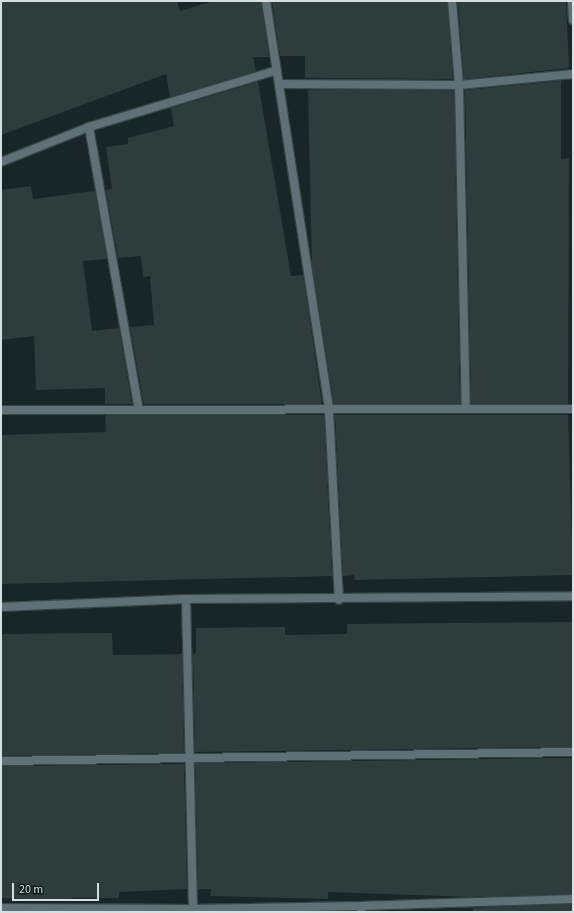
<!DOCTYPE html>
<style>
body{margin:0}
#map{position:relative;width:574px;height:913px;overflow:hidden;background:#182628;font-family:"Source Sans 3",sans-serif}
div>[style]{position:absolute}
.building>*{inset:0;background:#2e3d3b}
.roads{filter:drop-shadow(1px 0 #364445) drop-shadow(-1px 0 #364445) drop-shadow(0 1px #364445) drop-shadow(0 -1px #364445)}
.street>*{height:8px;margin:-4px;padding:0 4px;transform-origin:4px;border-radius:4px;background:#5f7077}
span{translate:-50% -50%;white-space:nowrap;text-align:center;line-height:1.15;-webkit-text-stroke:4px #0f1d1e;paint-order:stroke}
.frame{position:absolute;inset:0;border:2px solid #d5dfdf;pointer-events:none}
.scale{position:absolute;left:12px;top:883px;width:87px;height:18px;box-sizing:border-box;border:2px solid #d5dfdf;border-top:0;padding-left:5px;font-size:12px;line-height:14px;white-space:nowrap;color:#d5dfdf;-webkit-text-stroke:3px #0f1d1e;paint-order:stroke}
</style>
<div id="map">
<div class="building">
<i style="clip-path:polygon(1px 1px,177px 1px,180px 11px,214px 1px,261px 1px,269px 57px,253px 57px,256px 71px,170px 97px,166px 74px,1px 135px)"></i>
<i style="clip-path:polygon(272px 1px,447px 1px,453px 79px,305px 78px,305px 56px,280px 56px)"></i>
<i style="clip-path:polygon(458px 1px,566px 1px,569px 68px,464px 79px)"></i>
<i style="clip-path:polygon(561px 81px,561px 159px,569px 158px,568px 404px,471px 404px,465px 90px)"></i>
<i style="clip-path:polygon(258px 82px,291px 276px,303px 275px,322px 404px,144px 404px,130px 327px,154px 325px,150px 276px,143px 277px,141px 256px,118px 258px,106px 190px,112px 189px,106px 147px,128px 144px,128px 138px,174px 126px,171px 108px)"></i>
<i style="clip-path:polygon(308px 90px,454px 90px,460px 404px,334px 404px,312px 265px)"></i>
<i style="clip-path:polygon(31px 186px,33px 199px,95px 191px,107px 259px,83px 261px,92px 331px,119px 328px,132px 404px,105px 404px,105px 388px,36px 390px,34px 336px,1px 340px,1px 190px)"></i>
<i style="clip-path:polygon(105px 415px,324px 415px,332px 576px,1px 584px,1px 435px,106px 432px)"></i>
<i style="clip-path:polygon(335px 415px,568px 415px,573px 575px,355px 580px,354px 575px,343px 576px)"></i>
<i style="clip-path:polygon(573px 622px,573px 747px,195px 752px,193px 654px,196px 653px,196px 628px,285px 627px,285px 635px,347px 634px,347px 624px)"></i>
<i style="clip-path:polygon(112px 633px,113px 655px,182px 654px,184px 753px,1px 756px,1px 634px)"></i>
<i style="clip-path:polygon(573px 758px,573px 894px,471px 897px,328px 892px,328px 899px,210px 896px,211px 889px,198px 889px,195px 763px)"></i>
<i style="clip-path:polygon(184px 764px,187px 889px,119px 892px,119px 898px,72px 898px,72px 901px,1px 898px,1px 766px)"></i>
<i style="clip-path:polygon(573px 904px,573px 912px,473px 912px,473px 908px)"></i>
</div>
<div class="roads">
<div class="street">
<i style="left:266px;top:1px;width:414px;rotate:81.2deg"></i>
<i style="left:329px;top:410px;width:190px;rotate:87deg"></i>
<i style="left:452px;top:1px;width:84px;rotate:85.2deg"></i>
<i style="left:459px;top:85px;width:324px;rotate:88.8deg"></i>
<i style="left:572px;top:1px;width:19px;rotate:87deg"></i>
<i style="left:279px;top:84px;width:180px;rotate:0.3deg"></i>
<i style="left:459px;top:85px;width:115px;rotate:-5.5deg"></i>
<i style="left:89px;top:127px;width:287px;rotate:80deg"></i>
<i style="left:1px;top:162px;width:95px;rotate:-21.7deg"></i>
<i style="left:89px;top:127px;width:194px;rotate:-16.8deg"></i>
<i style="left:1px;top:410px;width:572px;rotate:-0.1deg"></i>
<i style="left:186px;top:599px;width:313px;rotate:88.7deg"></i>
<i style="left:1px;top:607px;width:185px;rotate:-2.5deg"></i>
<i style="left:186px;top:599px;width:387px;rotate:-0.4deg"></i>
<i style="left:1px;top:761px;width:572px;rotate:-0.9deg"></i>
<i style="left:1px;top:908px;width:192px;rotate:0.3deg"></i>
<i style="left:193px;top:909px;width:167px;rotate:-1deg"></i>
<i style="left:361px;top:912px;width:6px;rotate:-99deg"></i>
<i style="left:360px;top:906px;width:213px;rotate:-1.9deg"></i>
</div>
</div>
<div class="frame"></div>
<div class="scale">20 m</div>
</div>
